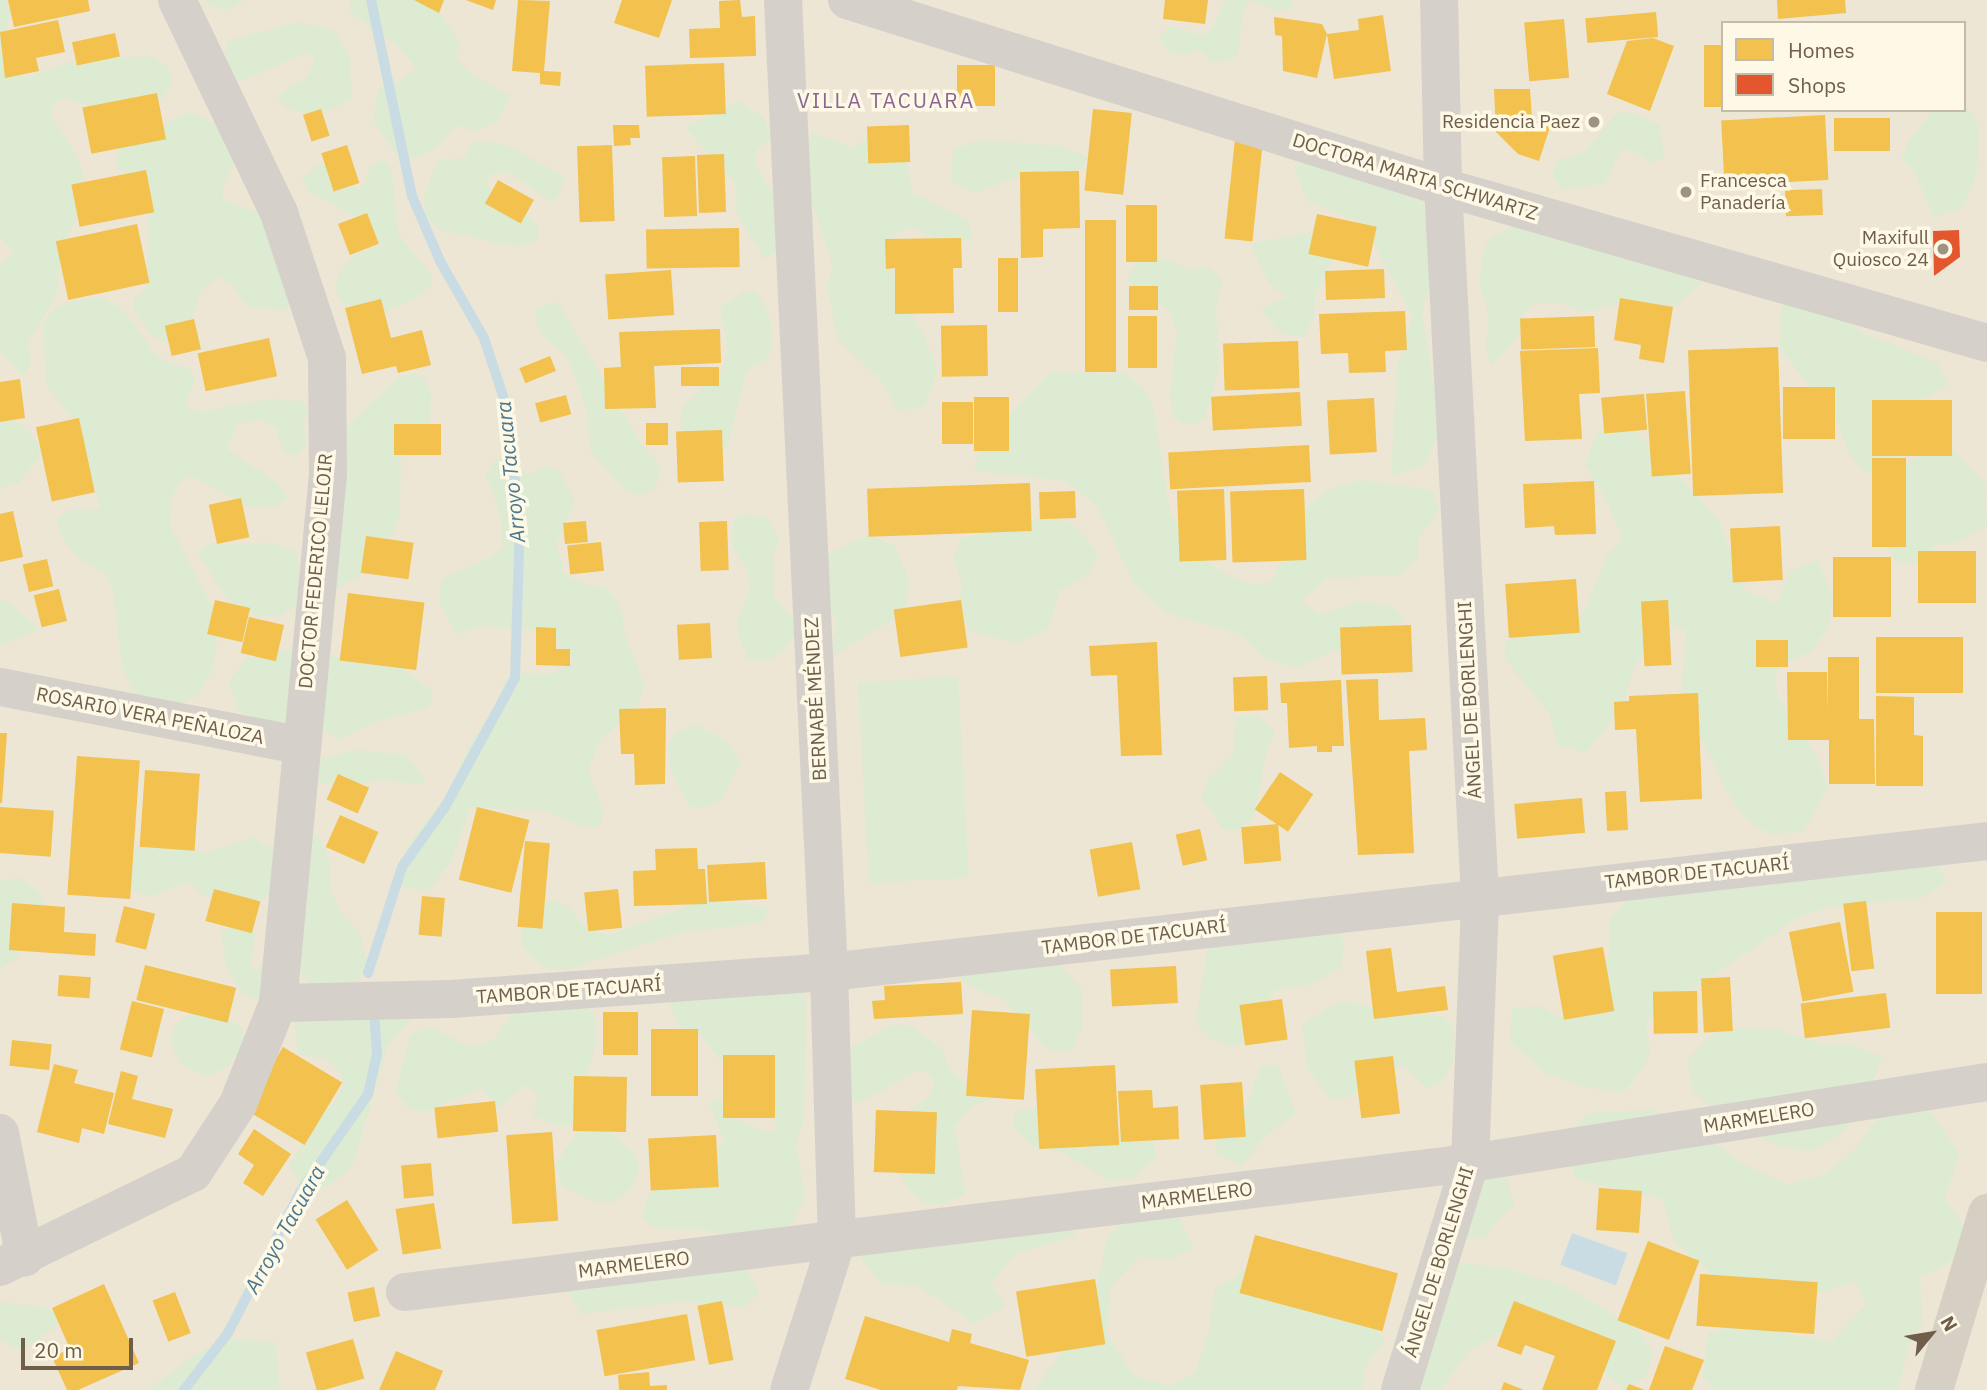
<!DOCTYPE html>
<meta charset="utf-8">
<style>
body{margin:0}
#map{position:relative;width:1987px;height:1390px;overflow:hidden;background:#f4f2e7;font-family:"IBM Plex Sans",sans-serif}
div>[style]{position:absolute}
.residential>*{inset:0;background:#ede6d4}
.green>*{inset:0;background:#dcebd2;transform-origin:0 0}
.water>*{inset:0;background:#cadce3;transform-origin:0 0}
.homes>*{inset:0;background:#f2c14e;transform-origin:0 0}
.shops>*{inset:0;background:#e4572e}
.stream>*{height:10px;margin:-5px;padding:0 5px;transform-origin:5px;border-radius:5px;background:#cadce3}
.minor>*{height:38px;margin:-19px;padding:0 19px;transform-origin:19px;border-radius:19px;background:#d6d0ca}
.major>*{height:38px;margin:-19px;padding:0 19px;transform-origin:19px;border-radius:19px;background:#d6d0c4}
.dots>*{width:19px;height:19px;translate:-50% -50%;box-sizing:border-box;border:4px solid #fdf9e6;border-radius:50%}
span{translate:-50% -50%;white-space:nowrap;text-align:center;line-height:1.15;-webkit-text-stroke:7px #fdf9e6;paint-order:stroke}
.poi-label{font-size:19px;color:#6f5e4a}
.right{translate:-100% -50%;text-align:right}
.left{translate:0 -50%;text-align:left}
.street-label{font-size:19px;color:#6f5e4a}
.neighbourhood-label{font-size:21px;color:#8b6692;letter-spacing:2px}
.water-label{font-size:21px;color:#4c778d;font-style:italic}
.legend{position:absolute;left:1721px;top:21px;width:245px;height:91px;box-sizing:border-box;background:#fdf9e6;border:2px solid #c4bba8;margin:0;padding:9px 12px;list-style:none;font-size:21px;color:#6f5e4a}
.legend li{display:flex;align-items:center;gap:14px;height:35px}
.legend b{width:35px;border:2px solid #c4bba8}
.north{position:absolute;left:1896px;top:1299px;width:70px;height:70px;-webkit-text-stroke:5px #fdf9e6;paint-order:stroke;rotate:60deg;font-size:19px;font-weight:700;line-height:28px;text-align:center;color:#6f5e4a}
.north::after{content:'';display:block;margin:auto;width:24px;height:32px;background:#6f5e4a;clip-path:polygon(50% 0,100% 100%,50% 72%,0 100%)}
.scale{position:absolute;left:21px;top:1338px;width:112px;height:32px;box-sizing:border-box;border:4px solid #6f5e4a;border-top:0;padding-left:9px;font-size:21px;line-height:24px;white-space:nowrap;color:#6f5e4a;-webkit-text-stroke:5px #fdf9e6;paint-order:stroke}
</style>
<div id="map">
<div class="residential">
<i style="clip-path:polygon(evenodd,0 0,1987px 0,1987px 1390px,0 1390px,0 0,1723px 23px,1964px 23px,1964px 110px,1723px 110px,1723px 23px)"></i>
</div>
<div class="green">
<i style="clip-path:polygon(0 0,5px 0,11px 11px,1px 53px,13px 74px,32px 76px,73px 61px,152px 56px,168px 67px,172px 78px,170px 88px,156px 106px,101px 110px,66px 98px,54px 103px,51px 116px,79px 159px,85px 184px,81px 211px,64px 242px,55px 298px,28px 342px,31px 365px,22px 375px,0 352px,0 265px,14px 252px,0 236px)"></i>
<i style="clip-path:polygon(205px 0,244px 0,232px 9px,212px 7px)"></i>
<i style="clip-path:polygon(350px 0,428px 0,436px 6px,460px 44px,455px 56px,468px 72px,510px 96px,497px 122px,473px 131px,457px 125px,436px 147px,417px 158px,395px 153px,373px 120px,379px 88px,400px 81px,416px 68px,397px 45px,351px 13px)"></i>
<i style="clip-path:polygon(1225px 0,1250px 0,1242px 14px,1238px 54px,1226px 62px,1211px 62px,1199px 50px,1184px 55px,1168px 52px,1159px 37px,1171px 26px,1201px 35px,1213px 28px)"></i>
<i style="clip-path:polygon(1250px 0,1291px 0,1294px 7px,1278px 11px)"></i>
<i style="clip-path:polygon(298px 22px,333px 29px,349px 55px,352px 98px,331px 110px,302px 113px,284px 107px,277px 96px,307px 77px,316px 58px,306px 53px,239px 82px,225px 63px,227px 41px)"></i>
<i style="clip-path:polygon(739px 101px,763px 117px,772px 140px,757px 149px,755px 164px,775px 196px,779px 251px,765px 259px,737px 216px,736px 184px,685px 127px)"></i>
<i style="clip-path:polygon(1964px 104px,1975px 117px,1979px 133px,1976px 176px,1964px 207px,1933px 217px,1914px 170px,1902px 159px,1907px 144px,1933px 110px,1964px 110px)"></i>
<i style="clip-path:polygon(1631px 112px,1660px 126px,1664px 157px,1650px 163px,1638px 153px,1621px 149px,1605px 183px,1562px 190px,1553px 177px,1556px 161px,1584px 152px,1617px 113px)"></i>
<i style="clip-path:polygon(186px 113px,203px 116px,223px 133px,234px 163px,223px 185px,223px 200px,266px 215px,300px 298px,282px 311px,246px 306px,232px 285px,218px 276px,200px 291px,191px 322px,172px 345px,150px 334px,135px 312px,134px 299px,146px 290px,149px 202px,115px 164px,118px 150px)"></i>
<i style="clip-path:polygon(878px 127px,907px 161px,912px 193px,967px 220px,973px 236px,954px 249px,912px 227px,893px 235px,890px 263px,901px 299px,925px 337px,937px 370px,925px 407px,898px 410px,879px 378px,838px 340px,827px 286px,833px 268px,814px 207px,790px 168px,812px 133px,855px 148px)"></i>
<i style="clip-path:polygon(979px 140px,1061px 146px,1087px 157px,1084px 166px,1065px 177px,1014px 178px,975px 193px,952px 182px,953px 149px)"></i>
<i style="clip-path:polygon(483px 141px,508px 146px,565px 177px,559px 195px,551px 202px,510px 173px,491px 173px,486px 185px,516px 203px,537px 225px,539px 240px,520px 246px,501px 244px,440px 230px,426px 217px,424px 197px,437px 161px,464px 158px,473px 142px)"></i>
<i style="clip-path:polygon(384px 159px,391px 168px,398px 233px,432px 277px,431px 286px,413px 300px,383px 313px,353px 309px,340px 300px,335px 290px,339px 274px,355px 254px,380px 245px,372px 226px,309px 192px,302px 178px,320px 164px,335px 164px,360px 190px,371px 167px)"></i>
<i style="clip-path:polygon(1308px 163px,1422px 194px,1435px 266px,1422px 313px,1441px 430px,1424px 466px,1391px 476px,1397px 368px,1412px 316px,1364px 224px,1307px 200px,1294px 166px)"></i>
<i style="clip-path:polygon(1526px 218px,1663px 262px,1702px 284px,1673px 307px,1632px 301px,1583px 312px,1562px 304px,1534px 304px,1524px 311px,1519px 334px,1491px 367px,1486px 348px,1489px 315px,1479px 281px,1485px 247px,1490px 239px)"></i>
<i style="clip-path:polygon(1310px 232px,1340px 248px,1315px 294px,1314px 318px,1303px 337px,1282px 334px,1260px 310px,1286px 297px,1268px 282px,1251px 244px)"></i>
<i style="clip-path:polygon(1145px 252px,1193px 270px,1209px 267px,1222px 280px,1216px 308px,1219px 369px,1205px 416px,1197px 423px,1184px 425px,1173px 417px,1170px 397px,1177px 332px,1170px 312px,1126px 280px)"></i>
<i style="clip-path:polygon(745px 291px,756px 291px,768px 312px,773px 341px,768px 358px,746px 371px,727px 448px,716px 459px,698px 459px,680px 428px,683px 406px,723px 369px,728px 349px,720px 308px)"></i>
<i style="clip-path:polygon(104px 298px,126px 313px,154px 353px,170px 364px,188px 368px,195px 377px,185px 406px,200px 412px,271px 399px,302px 401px,309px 408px,304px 422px,306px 447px,296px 456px,283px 451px,277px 429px,262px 420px,237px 424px,227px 449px,280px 485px,288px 499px,273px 508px,251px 508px,191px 476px,180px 482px,172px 497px,170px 526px,216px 614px,217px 642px,213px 669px,197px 696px,174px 706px,152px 707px,133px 692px,122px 666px,113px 589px,103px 572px,77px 557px,62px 537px,57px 518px,69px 510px,101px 509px,75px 422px,46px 385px,43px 323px,56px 307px,79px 299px)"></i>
<i style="clip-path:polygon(558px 302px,642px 445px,661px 466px,656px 487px,639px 496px,622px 487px,590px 451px,587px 411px,578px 384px,567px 358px,543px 336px,536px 322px,536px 308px)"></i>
<i style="clip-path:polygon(1781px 302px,1822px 303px,1865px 334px,1936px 362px,1949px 384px,1927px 398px,1890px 403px,1883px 423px,1901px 466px,1945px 442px,1985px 483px,1987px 525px,1957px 542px,1937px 545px,1915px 564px,1894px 560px,1885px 537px,1906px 490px,1903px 481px,1863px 471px,1849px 453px,1836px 419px,1780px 348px)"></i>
<i style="clip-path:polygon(1051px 372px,1125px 374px,1144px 388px,1153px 405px,1170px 513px,1199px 554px,1218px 570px,1250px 585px,1272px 582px,1302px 510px,1330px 489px,1361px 480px,1432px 490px,1438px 507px,1434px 519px,1418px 539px,1418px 557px,1399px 575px,1327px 578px,1301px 601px,1320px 615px,1360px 601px,1392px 606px,1406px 620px,1298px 667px,1267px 660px,1240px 634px,1167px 613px,1133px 582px,1097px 506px,1066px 481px,974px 471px,980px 444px)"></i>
<i style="clip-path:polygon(415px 374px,425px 379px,431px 393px,430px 421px,422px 435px,401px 449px,400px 517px,392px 535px,377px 542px,364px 573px,332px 591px,341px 482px,350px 477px,338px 435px,401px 375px)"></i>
<i style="clip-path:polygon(4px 415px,24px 427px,39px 445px,39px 458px,19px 483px,0 488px,0 416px)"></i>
<i style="clip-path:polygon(1630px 425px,1719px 520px,1746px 591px,1776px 604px,1791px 570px,1817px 560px,1832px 592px,1829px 626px,1811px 652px,1792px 659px,1776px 672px,1777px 695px,1817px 756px,1828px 787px,1803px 832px,1769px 834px,1746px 819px,1728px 794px,1681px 696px,1686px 631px,1664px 620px,1633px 669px,1624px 704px,1586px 753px,1557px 744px,1550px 714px,1505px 659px,1505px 641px,1537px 626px,1583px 615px,1607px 555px,1622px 539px,1607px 501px,1585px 465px,1598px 430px)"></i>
<i style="clip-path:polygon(507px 458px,528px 474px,547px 466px,559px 472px,575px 501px,556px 544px,564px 573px,582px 583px,608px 588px,623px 614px,623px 630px,644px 684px,636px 711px,601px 738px,588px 768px,604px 814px,598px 828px,578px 825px,543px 810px,470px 808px,450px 864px,428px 890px,397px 887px,409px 843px,444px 799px,472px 741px,498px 703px,504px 681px,521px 673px,550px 674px,576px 662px,549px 632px,483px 626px,456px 634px,440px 602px,441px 579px,489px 558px,503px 547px,501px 515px,486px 475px,494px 461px)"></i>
<i style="clip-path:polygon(751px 514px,766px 517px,779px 538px,774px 552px,774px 596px,793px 619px,794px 637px,782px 652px,767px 660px,749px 659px,738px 634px,738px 619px,750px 589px,747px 570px,732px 545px,733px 525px,735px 517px)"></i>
<i style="clip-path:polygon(1048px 516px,1071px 523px,1096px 549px,1097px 558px,1087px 575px,1059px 591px,1049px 627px,1043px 631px,1018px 643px,971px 632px,956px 607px,963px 587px,954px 557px,961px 538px)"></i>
<i style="clip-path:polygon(868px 535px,894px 545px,909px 579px,906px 611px,833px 656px,836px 624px,815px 561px)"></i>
<i style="clip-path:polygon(210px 543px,271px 543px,298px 552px,299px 603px,281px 616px,257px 616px,230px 603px,198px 554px)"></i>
<i style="clip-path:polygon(0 600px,7px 601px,39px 629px,0 646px)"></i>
<i style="clip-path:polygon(285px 650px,317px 650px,349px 662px,392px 660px,433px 692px,429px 707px,375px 722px,339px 740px,323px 729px,259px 721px,238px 709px,229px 681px,247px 659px)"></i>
<i style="left:958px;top:677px;width:201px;height:100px;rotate:87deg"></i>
<i style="clip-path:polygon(1259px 715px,1275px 733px,1267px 749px,1257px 803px,1253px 818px,1238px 830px,1223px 829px,1202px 798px,1207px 781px,1233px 755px,1236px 717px)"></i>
<i style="clip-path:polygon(697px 725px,729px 743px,741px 763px,721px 800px,703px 808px,689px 806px,671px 772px,668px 747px,676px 732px)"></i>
<i style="clip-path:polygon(356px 750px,406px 755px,426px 780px,417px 785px,383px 779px,344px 787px,315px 782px,311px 761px)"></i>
<i style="clip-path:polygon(306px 827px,321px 839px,329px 860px,330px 889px,340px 912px,359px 931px,367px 965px,351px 990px,319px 994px,290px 961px)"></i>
<i style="clip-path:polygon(253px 837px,278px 854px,270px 897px,253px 901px,205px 897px,188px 882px,148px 897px,121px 886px,128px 858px,145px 839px,187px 839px,202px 854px)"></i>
<i style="clip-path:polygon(1932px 859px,1947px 881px,1922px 898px,1829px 907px,1800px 916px,1646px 1021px,1650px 1056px,1624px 1093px,1584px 1087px,1544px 1072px,1510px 1041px,1512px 1008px,1541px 1006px,1559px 1018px,1591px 993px,1610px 954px,1610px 918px,1627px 901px)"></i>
<i style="clip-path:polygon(21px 878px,39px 892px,47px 909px,23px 935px,18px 957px,0 969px,0 881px)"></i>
<i style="clip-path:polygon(707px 899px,769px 908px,762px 923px,682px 932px,566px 970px,543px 968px,521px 945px,523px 918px,541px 903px,556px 901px,568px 907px,585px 927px,609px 935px)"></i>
<i style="clip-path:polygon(236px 924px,250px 925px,256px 934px,250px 965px,255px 970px,263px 966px,267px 996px,254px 999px,240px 991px,227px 968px,221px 933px)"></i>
<i style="clip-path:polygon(1338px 927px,1344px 944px,1341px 968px,1309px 985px,1277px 989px,1259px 1010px,1252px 1039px,1233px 1047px,1211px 1039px,1195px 1023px,1210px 936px)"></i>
<i style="clip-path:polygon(1052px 956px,1082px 990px,1082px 1028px,1074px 1047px,1062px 1052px,1046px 1048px,1005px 1000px,964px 984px,951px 958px)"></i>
<i style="clip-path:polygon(783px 974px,806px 996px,804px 1118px,796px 1144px,805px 1197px,791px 1224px,778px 1233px,728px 1236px,702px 1229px,659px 1229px,641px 1219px,649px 1194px,725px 1142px,709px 1103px,719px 1097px,731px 1117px,760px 1130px,775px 1131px,776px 1100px,769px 1076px,719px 1059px,700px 1035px,677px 1025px,668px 995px)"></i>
<i style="clip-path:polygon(1347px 1001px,1396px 1015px,1444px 1016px,1454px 1030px,1454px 1046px,1452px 1065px,1442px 1081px,1428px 1089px,1403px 1065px,1378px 1076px,1349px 1097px,1331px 1100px,1308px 1069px,1302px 1025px,1331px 1005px)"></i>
<i style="clip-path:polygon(582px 1004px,596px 1016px,595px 1046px,586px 1077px,604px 1127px,635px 1154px,639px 1166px,636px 1180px,623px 1196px,610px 1202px,591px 1201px,562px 1186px,555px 1165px,577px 1133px,574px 1125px,555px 1125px,534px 1116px,537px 1094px,525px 1085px,499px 1108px,480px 1088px,428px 1111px,409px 1110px,396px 1091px,410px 1034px,432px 1028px,471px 1048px,495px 1039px,517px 1005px)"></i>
<i style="clip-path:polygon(206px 1010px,241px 1026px,247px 1040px,227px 1067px,206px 1077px,181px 1064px,172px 1046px,173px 1029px,187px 1015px)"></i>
<i style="clip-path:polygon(292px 1014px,409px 1015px,411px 1021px,388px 1045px,352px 1167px,326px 1187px,302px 1187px,289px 1166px,320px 1115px,335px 1103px,344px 1081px,338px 1069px,323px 1058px,299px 1055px)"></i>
<i style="clip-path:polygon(895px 1024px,912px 1027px,943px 1050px,949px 1069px,968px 1086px,1021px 1091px,975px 1104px,955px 1126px,965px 1194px,945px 1204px,928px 1204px,909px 1190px,895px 1167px,913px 1107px,927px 1099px,936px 1082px,921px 1069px,859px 1103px,841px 1096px,835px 1057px)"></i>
<i style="clip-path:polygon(1745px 1027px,1777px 1030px,1823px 1044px,1846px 1043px,1882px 1057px,1864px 1106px,1841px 1133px,1813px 1151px,1779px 1147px,1719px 1114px,1693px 1091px,1687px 1060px,1713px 1034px)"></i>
<i style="clip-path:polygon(1261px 1066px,1278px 1066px,1296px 1113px,1264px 1138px,1241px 1166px,1217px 1154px,1215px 1125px,1246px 1107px)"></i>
<i style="clip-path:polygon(1929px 1109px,1959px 1153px,1945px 1199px,1964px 1226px,1963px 1250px,1939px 1270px,1920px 1276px,1922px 1323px,1910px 1344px,1898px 1390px,1714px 1390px,1703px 1377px,1708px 1333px,1742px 1325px,1831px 1342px,1866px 1305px,1856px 1281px,1812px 1295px,1729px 1289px,1674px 1241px,1662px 1199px,1575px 1179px,1566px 1139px,1588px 1113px,1655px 1110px,1703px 1135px,1745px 1165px,1787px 1184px,1824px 1175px,1850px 1155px,1880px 1116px)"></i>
<i style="clip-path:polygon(1037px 1110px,1053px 1126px,1139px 1135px,1153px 1143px,1157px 1157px,1133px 1178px,1111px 1182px,1063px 1152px,1033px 1146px,1014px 1129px,1015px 1111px)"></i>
<i style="clip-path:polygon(1458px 1168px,1497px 1171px,1508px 1182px,1514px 1206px,1494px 1223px,1487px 1237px,1463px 1239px,1447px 1221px,1441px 1188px)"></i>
<i style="clip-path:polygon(1059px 1202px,1075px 1236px,1016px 1253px,991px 1284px,1006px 1307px,974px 1323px,920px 1287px,880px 1283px,855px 1249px)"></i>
<i style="clip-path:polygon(1178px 1216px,1194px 1248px,1168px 1260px,1139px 1256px,1110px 1289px,1107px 1334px,1134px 1376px,1169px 1386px,1195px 1373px,1208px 1337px,1214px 1291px,1244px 1270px,1273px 1274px,1373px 1316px,1384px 1343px,1367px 1363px,1361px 1390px,1034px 1390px,1058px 1357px,1097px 1284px,1108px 1236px,1127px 1217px)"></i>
<i style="clip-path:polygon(1447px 1261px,1508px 1269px,1564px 1286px,1601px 1307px,1640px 1332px,1653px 1355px,1645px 1377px,1623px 1390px,1577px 1343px,1526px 1327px,1500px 1332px,1468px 1352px,1441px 1390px,1388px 1390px)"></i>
<i style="clip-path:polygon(743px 1263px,759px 1292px,745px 1307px,684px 1301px,581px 1314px,566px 1288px)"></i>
<i style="clip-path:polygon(0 1302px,46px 1307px,58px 1317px,57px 1325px,22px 1351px,0 1340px)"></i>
<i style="clip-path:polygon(234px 1339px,276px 1342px,279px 1390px,148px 1390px,196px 1354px)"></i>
</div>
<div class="water">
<i style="left:1572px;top:1233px;width:59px;height:34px;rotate:20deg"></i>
</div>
<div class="homes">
<i style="clip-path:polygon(8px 0,88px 0,90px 11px,14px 27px)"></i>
<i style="clip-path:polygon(414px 0,444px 0,439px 13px)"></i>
<i style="clip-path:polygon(466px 0,496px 0,493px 10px)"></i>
<i style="clip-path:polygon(518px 0,550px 1px,544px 71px,561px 72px,560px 86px,540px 84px,540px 73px,512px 71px)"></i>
<i style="clip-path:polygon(622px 0,672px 0,659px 38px,614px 23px)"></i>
<i style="clip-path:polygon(740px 0,742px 17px,755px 16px,756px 56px,690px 58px,689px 29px,720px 28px,719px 1px)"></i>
<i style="clip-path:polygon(1165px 0,1208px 0,1205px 24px,1163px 19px)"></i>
<i style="clip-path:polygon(1777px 0,1845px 0,1846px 13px,1778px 19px)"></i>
<i style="left:1656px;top:12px;width:25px;height:71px;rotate:85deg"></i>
<i style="clip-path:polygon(1383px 15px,1391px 71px,1334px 79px,1327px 34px,1359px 30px,1358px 19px)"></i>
<i style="clip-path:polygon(1274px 17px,1322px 24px,1327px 34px,1317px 78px,1283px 71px,1282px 36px,1275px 35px)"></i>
<i style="left:1564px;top:19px;width:59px;height:40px;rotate:85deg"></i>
<i style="clip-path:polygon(58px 20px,65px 52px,36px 58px,39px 71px,5px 78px,0 32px)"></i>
<i style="left:115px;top:33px;width:24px;height:44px;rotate:78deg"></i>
<i style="clip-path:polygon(1653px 38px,1674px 46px,1650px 111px,1607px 94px,1627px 41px)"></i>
<i style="left:1704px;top:45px;width:19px;height:62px"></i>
<i style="left:724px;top:63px;width:51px;height:79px;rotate:88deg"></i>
<i style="left:957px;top:65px;width:38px;height:41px"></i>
<i style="clip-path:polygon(1494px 89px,1530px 89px,1532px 119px,1550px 127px,1539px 161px,1518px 154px,1496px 132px)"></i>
<i style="left:157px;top:93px;width:47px;height:76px;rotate:79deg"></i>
<i style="left:321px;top:109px;width:28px;height:19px;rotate:72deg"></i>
<i style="left:1093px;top:109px;width:39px;height:82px;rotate:6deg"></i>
<i style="left:1825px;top:115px;width:65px;height:104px;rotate:87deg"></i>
<i style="left:1834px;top:118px;width:56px;height:33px"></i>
<i style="clip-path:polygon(613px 125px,639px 125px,640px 138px,630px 138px,631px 145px,614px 146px)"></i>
<i style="left:909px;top:125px;width:37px;height:42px;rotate:88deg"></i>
<i style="left:1235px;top:139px;width:28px;height:100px;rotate:6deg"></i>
<i style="left:347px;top:145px;width:40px;height:27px;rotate:72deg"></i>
<i style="left:612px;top:145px;width:76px;height:35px;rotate:88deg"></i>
<i style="left:724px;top:154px;width:58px;height:27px;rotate:88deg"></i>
<i style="left:695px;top:156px;width:60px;height:33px;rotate:88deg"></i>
<i style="left:146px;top:170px;width:43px;height:76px;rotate:79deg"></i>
<i style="clip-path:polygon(1079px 171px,1080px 228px,1043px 229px,1043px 257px,1021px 258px,1020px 172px)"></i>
<i style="left:498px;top:180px;width:41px;height:27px;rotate:29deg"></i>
<i style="left:1822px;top:189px;width:26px;height:37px;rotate:88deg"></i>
<i style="left:1126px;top:205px;width:31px;height:57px"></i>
<i style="left:367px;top:213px;width:33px;height:31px;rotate:69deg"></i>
<i style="left:1317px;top:214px;width:61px;height:41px;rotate:12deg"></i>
<i style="left:1085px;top:220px;width:31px;height:152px"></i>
<i style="left:137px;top:224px;width:60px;height:83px;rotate:78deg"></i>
<i style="left:739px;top:228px;width:39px;height:93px;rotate:89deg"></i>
<i style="clip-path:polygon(961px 238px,962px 268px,953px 268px,954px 313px,895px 314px,895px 268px,886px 269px,885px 239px)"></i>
<i style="left:998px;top:258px;width:20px;height:54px"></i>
<i style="left:1384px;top:269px;width:29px;height:59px;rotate:88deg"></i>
<i style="left:671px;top:270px;width:45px;height:66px;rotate:86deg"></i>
<i style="left:1158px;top:286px;width:24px;height:29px;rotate:90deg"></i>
<i style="clip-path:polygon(1620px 298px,1673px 307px,1664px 363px,1639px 359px,1641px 345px,1614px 340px)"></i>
<i style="clip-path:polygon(381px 299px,391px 338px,422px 330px,431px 365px,398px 373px,396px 366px,362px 374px,345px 308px)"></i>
<i style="clip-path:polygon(1405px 311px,1407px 350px,1385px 351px,1386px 372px,1349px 373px,1348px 353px,1321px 354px,1319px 314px)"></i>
<i style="left:1128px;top:316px;width:29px;height:52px"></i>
<i style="left:1594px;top:316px;width:31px;height:74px;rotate:88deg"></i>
<i style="left:194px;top:319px;width:31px;height:30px;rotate:77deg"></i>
<i style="left:987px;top:325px;width:51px;height:46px;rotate:89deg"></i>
<i style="clip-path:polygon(720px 329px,721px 363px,654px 366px,656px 408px,605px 409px,604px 368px,621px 367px,619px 332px)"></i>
<i style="left:269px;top:338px;width:39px;height:73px;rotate:78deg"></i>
<i style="left:1298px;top:341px;width:47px;height:75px;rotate:88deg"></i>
<i style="left:1778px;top:347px;width:146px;height:90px;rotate:88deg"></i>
<i style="clip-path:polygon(1598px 348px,1600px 393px,1579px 394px,1582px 439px,1525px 441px,1520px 351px)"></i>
<i style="left:550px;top:356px;width:16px;height:33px;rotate:68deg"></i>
<i style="left:719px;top:367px;width:19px;height:38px;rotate:90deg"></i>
<i style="clip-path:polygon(20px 379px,25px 418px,0 422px,0 382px)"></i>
<i style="left:1783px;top:387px;width:52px;height:52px"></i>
<i style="left:1685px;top:391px;width:83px;height:39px;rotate:86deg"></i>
<i style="left:1300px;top:392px;width:34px;height:89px;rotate:87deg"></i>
<i style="left:1644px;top:394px;width:36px;height:43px;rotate:85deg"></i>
<i style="left:566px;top:395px;width:20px;height:32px;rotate:75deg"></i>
<i style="left:974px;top:397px;width:35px;height:54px"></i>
<i style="left:1374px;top:398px;width:54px;height:47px;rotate:87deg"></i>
<i style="left:1872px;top:400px;width:80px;height:56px"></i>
<i style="left:942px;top:402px;width:31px;height:42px"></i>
<i style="left:79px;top:418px;width:76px;height:44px;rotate:78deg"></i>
<i style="left:646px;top:423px;width:22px;height:22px"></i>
<i style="left:394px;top:424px;width:47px;height:31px"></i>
<i style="left:722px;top:430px;width:51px;height:46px;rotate:88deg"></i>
<i style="left:1309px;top:445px;width:37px;height:141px;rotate:87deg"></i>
<i style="left:1872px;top:458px;width:34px;height:89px"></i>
<i style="clip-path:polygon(1594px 481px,1596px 534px,1555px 535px,1554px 526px,1525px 528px,1523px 484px)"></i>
<i style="left:1030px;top:483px;width:48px;height:163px;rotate:88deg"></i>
<i style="left:1224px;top:489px;width:71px;height:47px;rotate:88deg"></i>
<i style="left:1304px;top:489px;width:71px;height:74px;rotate:88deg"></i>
<i style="left:1075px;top:491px;width:27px;height:36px;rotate:88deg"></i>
<i style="left:241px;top:498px;width:40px;height:33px;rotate:78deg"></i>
<i style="clip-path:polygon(13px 511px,23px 557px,0 562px,0 514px)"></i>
<i style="left:586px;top:521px;width:21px;height:23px;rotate:85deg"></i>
<i style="left:727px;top:521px;width:49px;height:28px;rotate:88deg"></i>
<i style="left:1780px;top:526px;width:54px;height:50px;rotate:87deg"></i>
<i style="left:366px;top:536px;width:48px;height:37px;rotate:8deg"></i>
<i style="left:601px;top:542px;width:29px;height:34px;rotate:84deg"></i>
<i style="left:1918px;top:551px;width:58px;height:52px"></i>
<i style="left:1833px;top:557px;width:58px;height:60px"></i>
<i style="left:47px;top:559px;width:28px;height:25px;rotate:77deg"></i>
<i style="left:1576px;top:579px;width:54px;height:71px;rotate:86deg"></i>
<i style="left:59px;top:589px;width:33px;height:26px;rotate:76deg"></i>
<i style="left:348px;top:593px;width:77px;height:68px;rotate:7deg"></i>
<i style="left:215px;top:600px;width:36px;height:35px;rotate:13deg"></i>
<i style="left:961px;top:600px;width:48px;height:68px;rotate:82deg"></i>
<i style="left:1668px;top:600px;width:65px;height:27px;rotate:87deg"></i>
<i style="left:249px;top:617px;width:36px;height:37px;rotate:13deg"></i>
<i style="left:710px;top:623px;width:35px;height:33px;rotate:87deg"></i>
<i style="left:1411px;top:625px;width:47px;height:71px;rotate:88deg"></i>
<i style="clip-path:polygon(536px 627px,556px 628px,556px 649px,570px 649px,570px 666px,536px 665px)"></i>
<i style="left:1876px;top:637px;width:87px;height:56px"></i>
<i style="left:1756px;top:640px;width:32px;height:27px"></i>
<i style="clip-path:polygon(1157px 642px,1162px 755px,1121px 756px,1117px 675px,1091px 676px,1089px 646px)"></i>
<i style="clip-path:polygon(1828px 657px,1859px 657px,1859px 719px,1874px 719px,1875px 784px,1829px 784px,1829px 740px,1788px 740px,1787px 672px,1827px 672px,1828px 714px)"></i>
<i style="left:1267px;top:676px;width:34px;height:34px;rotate:88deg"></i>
<i style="clip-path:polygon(1378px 679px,1379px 720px,1425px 718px,1427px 750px,1409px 751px,1414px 853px,1358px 855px,1346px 680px)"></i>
<i style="clip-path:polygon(1341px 680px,1344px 746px,1332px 746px,1332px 752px,1317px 752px,1317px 746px,1289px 748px,1287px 703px,1281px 703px,1280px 683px)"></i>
<i style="clip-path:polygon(1698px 693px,1702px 799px,1640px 802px,1636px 729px,1615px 730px,1614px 702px,1629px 701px,1629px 696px)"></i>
<i style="clip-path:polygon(1876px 696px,1914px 697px,1914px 735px,1923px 736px,1923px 786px,1876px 786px)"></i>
<i style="clip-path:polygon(666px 708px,665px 784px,635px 785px,634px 754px,621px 754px,619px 709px)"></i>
<i style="clip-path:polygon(0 733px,7px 733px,2px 803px,0 803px)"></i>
<i style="left:77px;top:756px;width:63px;height:139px;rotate:4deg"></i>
<i style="left:145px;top:770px;width:55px;height:77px;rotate:4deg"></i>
<i style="left:1280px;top:772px;width:40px;height:45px;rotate:34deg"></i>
<i style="left:338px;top:774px;width:34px;height:28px;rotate:24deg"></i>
<i style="left:1626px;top:791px;width:39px;height:21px;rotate:87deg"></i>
<i style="left:1582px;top:798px;width:35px;height:68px;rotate:85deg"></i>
<i style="left:0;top:807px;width:54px;height:46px;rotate:4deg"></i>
<i style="left:477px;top:807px;width:54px;height:75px;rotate:14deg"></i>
<i style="left:340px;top:815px;width:42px;height:35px;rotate:24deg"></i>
<i style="left:1278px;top:824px;width:37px;height:37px;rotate:85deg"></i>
<i style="left:1200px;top:829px;width:32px;height:25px;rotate:77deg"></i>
<i style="left:525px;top:841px;width:25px;height:86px;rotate:5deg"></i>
<i style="left:1132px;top:842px;width:48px;height:43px;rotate:80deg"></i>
<i style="clip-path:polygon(697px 848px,698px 869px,705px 869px,707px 904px,634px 906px,633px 871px,656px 870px,655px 849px)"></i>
<i style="left:765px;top:862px;width:37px;height:58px;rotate:87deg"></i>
<i style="left:214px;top:889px;width:48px;height:33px;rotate:15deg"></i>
<i style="left:618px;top:889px;width:39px;height:34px;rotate:84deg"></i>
<i style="left:422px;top:896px;width:23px;height:39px;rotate:5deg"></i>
<i style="left:1866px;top:901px;width:68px;height:23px;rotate:83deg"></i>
<i style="clip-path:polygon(12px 903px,65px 907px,64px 932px,96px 934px,95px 956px,9px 950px)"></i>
<i style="left:124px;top:906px;width:32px;height:37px;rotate:14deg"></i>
<i style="left:1936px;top:912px;width:46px;height:82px"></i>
<i style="left:1840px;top:922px;width:71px;height:52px;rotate:79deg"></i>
<i style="left:1603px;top:947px;width:65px;height:51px;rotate:80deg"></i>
<i style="clip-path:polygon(1391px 948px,1397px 992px,1445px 986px,1448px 1010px,1374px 1019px,1366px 951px)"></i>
<i style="left:145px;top:965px;width:94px;height:36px;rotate:14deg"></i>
<i style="left:1176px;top:966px;width:37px;height:66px;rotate:87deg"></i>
<i style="left:59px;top:975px;width:32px;height:21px;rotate:4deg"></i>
<i style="left:1730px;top:977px;width:54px;height:29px;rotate:87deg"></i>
<i style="clip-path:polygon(961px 982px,963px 1014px,874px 1019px,872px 1001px,885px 1000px,884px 986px)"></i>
<i style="left:1697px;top:991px;width:42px;height:44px;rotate:89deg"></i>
<i style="left:1886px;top:993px;width:35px;height:86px;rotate:83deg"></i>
<i style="left:1282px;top:999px;width:41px;height:43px;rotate:82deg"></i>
<i style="left:132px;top:1001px;width:33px;height:50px;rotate:14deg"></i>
<i style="left:972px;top:1010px;width:58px;height:86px;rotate:4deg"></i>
<i style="left:603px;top:1012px;width:35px;height:43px"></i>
<i style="left:651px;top:1029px;width:47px;height:67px"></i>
<i style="left:12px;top:1040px;width:40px;height:26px;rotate:6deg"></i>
<i style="left:283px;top:1047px;width:69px;height:73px;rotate:31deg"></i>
<i style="left:723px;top:1055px;width:52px;height:63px"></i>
<i style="left:1393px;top:1056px;width:58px;height:39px;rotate:83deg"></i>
<i style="clip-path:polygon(54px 1064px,78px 1070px,74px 1083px,114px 1093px,104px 1134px,82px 1128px,79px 1143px,37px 1132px)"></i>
<i style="left:1115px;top:1065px;width:80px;height:80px;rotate:87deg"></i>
<i style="clip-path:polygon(121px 1071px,138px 1076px,132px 1099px,173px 1109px,165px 1138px,108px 1124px)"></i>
<i style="left:574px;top:1076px;width:53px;height:55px;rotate:1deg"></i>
<i style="left:1242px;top:1082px;width:55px;height:42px;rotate:86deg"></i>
<i style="clip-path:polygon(1152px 1090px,1153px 1108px,1178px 1106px,1179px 1139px,1121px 1142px,1118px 1091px)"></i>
<i style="left:495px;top:1101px;width:31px;height:61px;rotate:84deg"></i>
<i style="left:876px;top:1110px;width:61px;height:62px;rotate:2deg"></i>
<i style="clip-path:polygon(254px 1129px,291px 1154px,263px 1196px,243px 1183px,254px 1165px,238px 1154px)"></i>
<i style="left:552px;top:1132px;width:89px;height:46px;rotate:86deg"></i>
<i style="left:716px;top:1135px;width:52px;height:68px;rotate:87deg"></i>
<i style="left:431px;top:1163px;width:33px;height:30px;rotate:85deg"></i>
<i style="left:1599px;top:1188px;width:43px;height:42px;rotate:4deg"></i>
<i style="left:347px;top:1200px;width:59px;height:37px;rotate:58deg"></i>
<i style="left:434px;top:1203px;width:46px;height:39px;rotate:81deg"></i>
<i style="left:1255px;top:1235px;width:148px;height:60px;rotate:15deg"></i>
<i style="left:1648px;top:1241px;width:55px;height:85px;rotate:21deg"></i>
<i style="left:1700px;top:1274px;width:118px;height:52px;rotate:4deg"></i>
<i style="left:1095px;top:1279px;width:66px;height:80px;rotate:81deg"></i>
<i style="clip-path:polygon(104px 1284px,139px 1363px,78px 1390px,67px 1390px,52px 1357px,70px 1349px,52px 1308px)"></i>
<i style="left:374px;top:1287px;width:30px;height:27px;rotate:78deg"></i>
<i style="left:175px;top:1292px;width:44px;height:24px;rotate:69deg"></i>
<i style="left:722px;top:1301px;width:60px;height:25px;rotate:79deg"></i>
<i style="clip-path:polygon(1514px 1301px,1616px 1341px,1597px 1390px,1542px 1390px,1555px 1356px,1525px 1345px,1521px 1355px,1497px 1346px)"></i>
<i style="left:687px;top:1314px;width:47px;height:92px;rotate:80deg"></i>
<i style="clip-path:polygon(865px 1316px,949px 1342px,952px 1329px,972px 1334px,970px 1343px,1029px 1360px,1020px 1390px,958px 1386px,957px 1390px,881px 1390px,845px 1379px)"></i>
<i style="left:353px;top:1339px;width:41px;height:49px;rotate:74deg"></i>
<i style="clip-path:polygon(1665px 1346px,1704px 1360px,1692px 1390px,1649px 1390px)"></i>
<i style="clip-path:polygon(396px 1351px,443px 1371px,435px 1390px,379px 1390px)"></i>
<i style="clip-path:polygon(649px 1372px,650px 1386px,667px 1385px,667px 1390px,619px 1390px,618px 1375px)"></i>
<i style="clip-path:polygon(1504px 1382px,1524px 1390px,1501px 1390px)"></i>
<i style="clip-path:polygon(1629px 1384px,1645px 1390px,1626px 1390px)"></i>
</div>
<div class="shops">
<i style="clip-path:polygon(1959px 230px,1960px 257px,1934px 276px,1933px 231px)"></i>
</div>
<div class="stream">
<i style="left:368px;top:973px;width:111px;rotate:-72.2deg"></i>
<i style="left:402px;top:867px;width:74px;rotate:-54.4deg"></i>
<i style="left:445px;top:807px;width:147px;rotate:-61.5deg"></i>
<i style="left:515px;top:678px;width:155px;rotate:-88.2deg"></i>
<i style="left:520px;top:523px;width:119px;rotate:-96.8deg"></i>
<i style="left:506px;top:405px;width:71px;rotate:-108.2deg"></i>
<i style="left:484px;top:338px;width:86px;rotate:-119.8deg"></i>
<i style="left:441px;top:263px;width:73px;rotate:-113.4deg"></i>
<i style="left:412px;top:196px;width:200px;rotate:-101.8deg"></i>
<i style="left:184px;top:1390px;width:72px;rotate:-52.3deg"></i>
<i style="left:228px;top:1333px;width:158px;rotate:-62.9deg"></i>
<i style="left:300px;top:1192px;width:119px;rotate:-55.2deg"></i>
<i style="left:368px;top:1094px;width:41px;rotate:-77.3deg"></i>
<i style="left:377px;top:1054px;width:32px;rotate:-94deg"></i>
</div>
<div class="minor">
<i style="left:783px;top:0;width:973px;rotate:87.29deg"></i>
<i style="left:829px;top:972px;width:268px;rotate:88.3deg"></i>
<i style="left:837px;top:1240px;width:157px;rotate:107.7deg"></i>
<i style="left:847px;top:0;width:625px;rotate:17.42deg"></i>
<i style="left:1443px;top:187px;width:566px;rotate:16deg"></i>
<i style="left:0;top:687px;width:305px;rotate:11deg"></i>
<i style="left:278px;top:1003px;width:173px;rotate:-1.3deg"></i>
<i style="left:451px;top:999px;width:379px;rotate:-4.1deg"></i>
<i style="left:829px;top:972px;width:1165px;rotate:-6.45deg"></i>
<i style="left:0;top:1133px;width:127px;rotate:78.7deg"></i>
<i style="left:0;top:1267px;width:215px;rotate:-26deg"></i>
<i style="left:193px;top:1173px;width:82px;rotate:-56.9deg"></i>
<i style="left:238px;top:1104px;width:109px;rotate:-68.4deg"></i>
<i style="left:278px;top:1003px;width:531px;rotate:-84.6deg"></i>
<i style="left:328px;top:474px;width:116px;rotate:-90.5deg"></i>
<i style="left:327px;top:358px;width:153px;rotate:-108.3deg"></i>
<i style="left:279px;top:213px;width:236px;rotate:-115.6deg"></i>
<i style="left:405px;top:1292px;width:1073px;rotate:-6.91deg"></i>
<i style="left:1470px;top:1163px;width:523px;rotate:-8.9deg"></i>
<i style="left:1400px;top:1390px;width:238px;rotate:-72.9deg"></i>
<i style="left:1470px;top:1163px;width:266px;rotate:-87.8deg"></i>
<i style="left:1480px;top:897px;width:711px;rotate:-92.98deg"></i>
<i style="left:1443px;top:187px;width:187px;rotate:-91.2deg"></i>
</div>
<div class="major">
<i style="left:1934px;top:1390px;width:185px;rotate:-73.3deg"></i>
</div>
<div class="dots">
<i style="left:1594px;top:122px;background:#9e9281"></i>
<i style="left:1686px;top:192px;background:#9e9281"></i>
<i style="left:1943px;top:249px;background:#9e9281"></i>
</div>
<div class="poi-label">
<span class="right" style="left:1580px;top:122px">Residencia Paez</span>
<span class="left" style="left:1700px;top:192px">Francesca<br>Panadería</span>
<span class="right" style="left:1929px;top:249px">Maxifull<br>Quiosco 24</span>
</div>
<div class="street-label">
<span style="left:1415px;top:177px;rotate:17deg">DOCTORA MARTA SCHWARTZ</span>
<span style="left:316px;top:571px;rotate:-85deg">DOCTOR FEDERICO LELOIR</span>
<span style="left:816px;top:699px;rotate:-93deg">BERNABÉ MÉNDEZ</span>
<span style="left:1470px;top:700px;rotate:-93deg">ÁNGEL DE BORLENGHI</span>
<span style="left:150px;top:716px;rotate:11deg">ROSARIO VERA PEÑALOZA</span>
<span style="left:1697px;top:873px;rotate:-6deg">TAMBOR DE TACUARÍ</span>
<span style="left:1134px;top:937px;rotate:-7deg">TAMBOR DE TACUARÍ</span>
<span style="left:569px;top:991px;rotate:-4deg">TAMBOR DE TACUARÍ</span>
<span style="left:1759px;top:1118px;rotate:-9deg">MARMELERO</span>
<span style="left:1197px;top:1196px;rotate:-7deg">MARMELERO</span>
<span style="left:1439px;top:1262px;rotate:-73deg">ÁNGEL DE BORLENGHI</span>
<span style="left:634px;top:1265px;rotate:-7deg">MARMELERO</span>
</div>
<div class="neighbourhood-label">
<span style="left:886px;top:100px">VILLA TACUARA</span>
</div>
<div class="water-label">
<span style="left:510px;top:472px;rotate:-96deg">Arroyo Tacuara</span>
<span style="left:284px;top:1229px;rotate:-61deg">Arroyo Tacuara</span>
</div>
<ul class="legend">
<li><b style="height:19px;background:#f2c14e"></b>Homes</li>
<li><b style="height:19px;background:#e4572e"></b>Shops</li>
</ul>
<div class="north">N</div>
<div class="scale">20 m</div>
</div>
